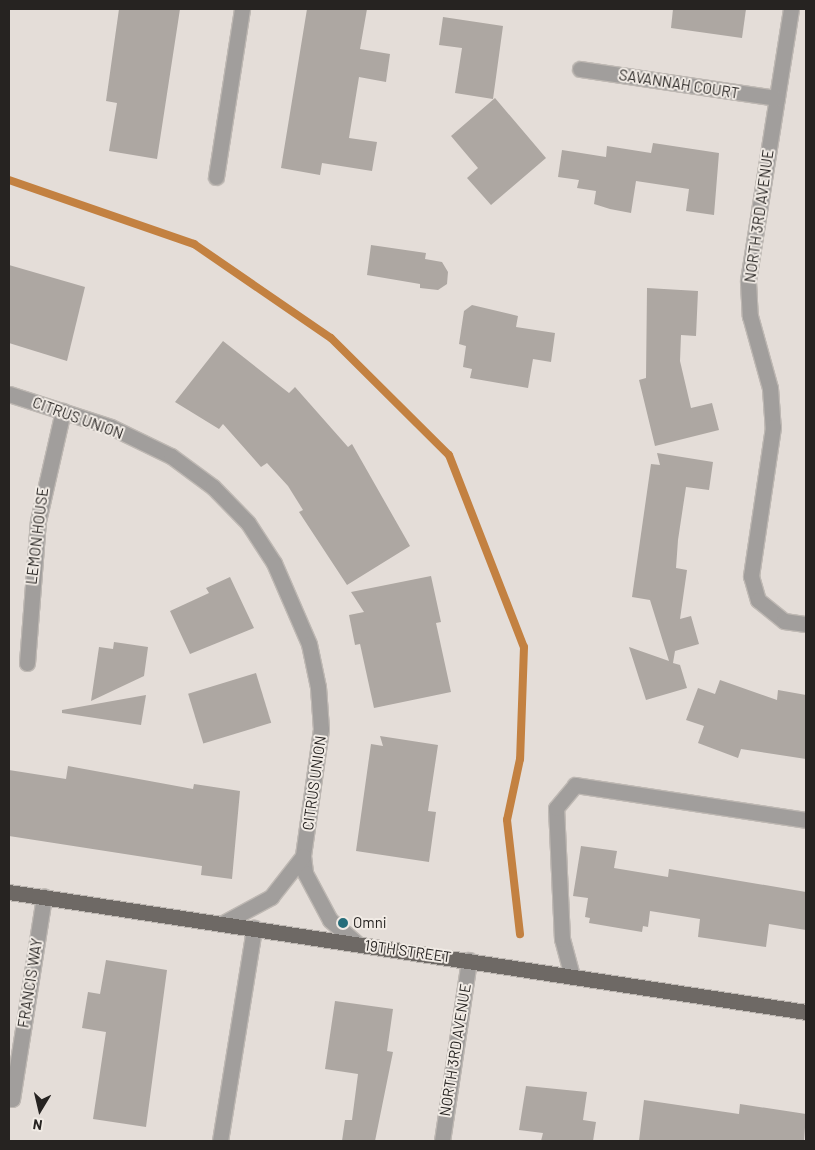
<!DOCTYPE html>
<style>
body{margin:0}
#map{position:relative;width:815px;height:1150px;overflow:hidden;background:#e4ddd8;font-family:Barlow,sans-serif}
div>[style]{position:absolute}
.stream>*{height:8px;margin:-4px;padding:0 4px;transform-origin:4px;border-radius:4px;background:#c38141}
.building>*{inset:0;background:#ada7a2;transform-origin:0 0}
.roads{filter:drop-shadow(1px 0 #beb8b3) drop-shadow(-1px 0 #beb8b3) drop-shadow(0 1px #beb8b3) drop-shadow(0 -1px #beb8b3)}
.minor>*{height:15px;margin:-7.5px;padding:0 7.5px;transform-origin:7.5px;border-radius:7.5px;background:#a19e9c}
.major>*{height:15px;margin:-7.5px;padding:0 7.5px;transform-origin:7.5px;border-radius:7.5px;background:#6e6965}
.dots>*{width:14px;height:14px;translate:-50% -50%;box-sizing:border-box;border:2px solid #f1ebe5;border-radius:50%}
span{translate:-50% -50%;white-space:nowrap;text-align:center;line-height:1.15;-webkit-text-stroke:4px #f1ebe5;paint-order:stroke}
.street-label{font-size:15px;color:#262321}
.poi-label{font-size:15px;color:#262321}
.left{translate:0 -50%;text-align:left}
.frame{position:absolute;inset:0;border:10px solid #262321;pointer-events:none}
.north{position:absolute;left:15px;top:1085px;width:50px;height:50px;-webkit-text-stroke:4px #f1ebe5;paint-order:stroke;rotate:189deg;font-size:14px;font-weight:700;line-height:20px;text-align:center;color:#262321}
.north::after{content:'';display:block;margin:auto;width:18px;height:22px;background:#262321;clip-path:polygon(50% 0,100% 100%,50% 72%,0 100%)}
</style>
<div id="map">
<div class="stream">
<i style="left:9px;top:180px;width:196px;rotate:19.1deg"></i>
<i style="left:194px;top:244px;width:166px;rotate:34.5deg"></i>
<i style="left:331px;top:338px;width:166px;rotate:44.8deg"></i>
<i style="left:449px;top:455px;width:206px;rotate:68.7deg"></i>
<i style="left:524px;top:647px;width:112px;rotate:92deg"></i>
<i style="left:520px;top:759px;width:62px;rotate:102deg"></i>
<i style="left:507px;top:820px;width:115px;rotate:83.5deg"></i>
</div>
<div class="building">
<i style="clip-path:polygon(119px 9px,180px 9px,157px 159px,109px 151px,117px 103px,106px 101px)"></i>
<i style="clip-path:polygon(307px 9px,367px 9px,360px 49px,390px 54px,386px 82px,359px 77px,349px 138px,377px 142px,372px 171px,322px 163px,320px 175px,281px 168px)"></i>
<i style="clip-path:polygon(673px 9px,746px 9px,742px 38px,671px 28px)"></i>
<i style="clip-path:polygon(443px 17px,503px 26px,493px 99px,455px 93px,462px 48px,439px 45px)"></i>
<i style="clip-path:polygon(495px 98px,546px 158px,491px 205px,467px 178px,478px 168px,451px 136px)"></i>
<i style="clip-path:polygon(653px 143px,719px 153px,714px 215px,686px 211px,689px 189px,636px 181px,631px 213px,610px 209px,594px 204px,596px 191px,577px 188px,579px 180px,558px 177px,562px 150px,606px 157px,607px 146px,651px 153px)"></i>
<i style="clip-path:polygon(371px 245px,426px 253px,425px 259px,442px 262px,448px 272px,447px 284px,438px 290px,420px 288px,420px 284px,367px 275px)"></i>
<i style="clip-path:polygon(9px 265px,85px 287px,67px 361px,9px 343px)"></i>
<i style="clip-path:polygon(647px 288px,698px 291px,696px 336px,681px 335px,680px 361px,691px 408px,712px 403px,719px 430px,655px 446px,639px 380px,646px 378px)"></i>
<i style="clip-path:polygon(472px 305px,518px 316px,516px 327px,555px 333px,551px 362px,533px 359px,528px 388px,470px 378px,472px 369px,463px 367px,466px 346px,459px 344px,464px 311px)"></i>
<i style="clip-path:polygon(223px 341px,289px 393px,295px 387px,348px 447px,352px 444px,410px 546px,347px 585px,299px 512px,303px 510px,288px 486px,267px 463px,261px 467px,223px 424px,219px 429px,175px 402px)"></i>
<i style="clip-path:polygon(657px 453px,713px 462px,709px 490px,686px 487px,678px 540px,676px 568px,687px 570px,680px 619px,691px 616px,699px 644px,675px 651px,673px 663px,680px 665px,687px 688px,646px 700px,629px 647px,669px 661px,650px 600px,632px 597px,651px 464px,660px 465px)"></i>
<i style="clip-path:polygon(431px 576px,441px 622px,436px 623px,451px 692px,374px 708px,360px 644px,355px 645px,349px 615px,364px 612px,351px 592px)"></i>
<i style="clip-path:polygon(230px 577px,254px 628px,190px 654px,170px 611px,209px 593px,206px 588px)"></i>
<i style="clip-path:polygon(114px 642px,148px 647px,144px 676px,91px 701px,99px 647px,113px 649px)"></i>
<i style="left:256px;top:673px;width:52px;height:71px;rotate:73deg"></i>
<i style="clip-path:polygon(720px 680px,777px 700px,778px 690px,806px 695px,806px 759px,741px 749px,738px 758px,698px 743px,704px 726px,686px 720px,698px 688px,715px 694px)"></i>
<i style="clip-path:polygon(146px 695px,141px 725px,62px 713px,62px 710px)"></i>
<i style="clip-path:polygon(380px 736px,438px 745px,428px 811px,436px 812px,429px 862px,356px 851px,371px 744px,383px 746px)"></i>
<i style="clip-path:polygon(68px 766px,193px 789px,194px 784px,240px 791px,232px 879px,201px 875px,202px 866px,9px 836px,9px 770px,66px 779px)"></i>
<i style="clip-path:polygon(581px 846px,617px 851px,614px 868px,668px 877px,669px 869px,806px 892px,806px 930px,769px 924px,766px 947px,698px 937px,700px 919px,650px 911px,648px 927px,643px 926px,642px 932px,589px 923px,590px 918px,585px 917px,588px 898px,573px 896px)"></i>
<i style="clip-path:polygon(106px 960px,167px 970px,146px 1127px,93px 1119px,106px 1032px,82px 1028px,88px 992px,100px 994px)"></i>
<i style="clip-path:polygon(335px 1001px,393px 1009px,387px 1051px,393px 1052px,375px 1141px,342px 1141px,345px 1120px,352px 1120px,358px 1074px,325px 1069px)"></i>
<i style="clip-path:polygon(526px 1086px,587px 1092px,583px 1120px,596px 1122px,593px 1141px,541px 1141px,543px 1133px,519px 1130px)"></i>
<i style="clip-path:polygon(644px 1100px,739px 1114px,740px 1104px,806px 1114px,804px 1141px,639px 1141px)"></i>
</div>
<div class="roads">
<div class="minor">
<i style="left:791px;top:9px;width:276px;rotate:99deg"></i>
<i style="left:748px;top:282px;width:34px;rotate:87deg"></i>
<i style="left:750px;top:316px;width:75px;rotate:74.5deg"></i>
<i style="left:770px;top:388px;width:39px;rotate:86deg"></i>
<i style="left:773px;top:427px;width:151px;rotate:98.4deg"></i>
<i style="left:751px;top:576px;width:25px;rotate:74deg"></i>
<i style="left:758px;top:600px;width:33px;rotate:39deg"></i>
<i style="left:784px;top:621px;width:22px;rotate:8deg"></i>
<i style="left:580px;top:69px;width:199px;rotate:8.4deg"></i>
<i style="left:216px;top:177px;width:170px;rotate:-81.2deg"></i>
<i style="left:9px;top:394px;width:107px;rotate:17.9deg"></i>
<i style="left:111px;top:427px;width:67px;rotate:25.8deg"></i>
<i style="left:171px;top:456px;width:52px;rotate:36.4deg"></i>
<i style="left:213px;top:487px;width:50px;rotate:45.8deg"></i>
<i style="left:248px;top:523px;width:48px;rotate:57deg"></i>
<i style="left:274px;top:563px;width:88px;rotate:66.6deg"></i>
<i style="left:309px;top:644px;width:44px;rotate:78.2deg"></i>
<i style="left:318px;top:687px;width:42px;rotate:85.9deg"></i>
<i style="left:321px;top:729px;width:128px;rotate:98.1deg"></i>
<i style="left:303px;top:856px;width:17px;rotate:83deg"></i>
<i style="left:305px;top:873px;width:53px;rotate:62deg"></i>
<i style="left:330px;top:920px;width:35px;rotate:41deg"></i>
<i style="left:27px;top:663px;width:142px;rotate:-85.6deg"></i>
<i style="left:38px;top:521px;width:113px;rotate:-77.2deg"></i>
<i style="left:223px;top:923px;width:55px;rotate:-28.4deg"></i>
<i style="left:271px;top:897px;width:52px;rotate:-52deg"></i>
<i style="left:572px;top:976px;width:38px;rotate:-105deg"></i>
<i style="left:562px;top:939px;width:131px;rotate:-92.6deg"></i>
<i style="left:556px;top:808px;width:30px;rotate:-50deg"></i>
<i style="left:575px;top:785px;width:234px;rotate:8.6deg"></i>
<i style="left:9px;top:1098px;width:3px;rotate:18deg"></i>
<i style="left:12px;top:1099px;width:205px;rotate:-81deg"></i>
<i style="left:220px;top:1141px;width:216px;rotate:-80.9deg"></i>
<i style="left:442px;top:1141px;width:183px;rotate:-81.5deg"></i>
</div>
<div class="major">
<i style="left:9px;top:892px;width:806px;rotate:8.56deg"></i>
</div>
</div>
<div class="dots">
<i style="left:343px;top:923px;background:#266d7a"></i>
</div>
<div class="street-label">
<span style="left:679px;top:84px;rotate:9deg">SAVANNAH COURT</span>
<span style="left:759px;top:216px;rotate:-82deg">NORTH 3RD AVENUE</span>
<span style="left:78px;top:418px;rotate:20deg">CITRUS UNION</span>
<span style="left:37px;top:536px;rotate:-83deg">LEMON HOUSE</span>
<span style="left:314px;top:783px;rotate:-82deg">CITRUS UNION</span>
<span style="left:408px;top:951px;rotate:8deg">19TH STREET</span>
<span style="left:30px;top:983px;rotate:-81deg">FRANCIS WAY</span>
<span style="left:455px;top:1050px;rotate:-81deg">NORTH 3RD AVENUE</span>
</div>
<div class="poi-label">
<span class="left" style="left:353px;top:923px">Omni</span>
</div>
<div class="frame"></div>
<div class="north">N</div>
</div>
